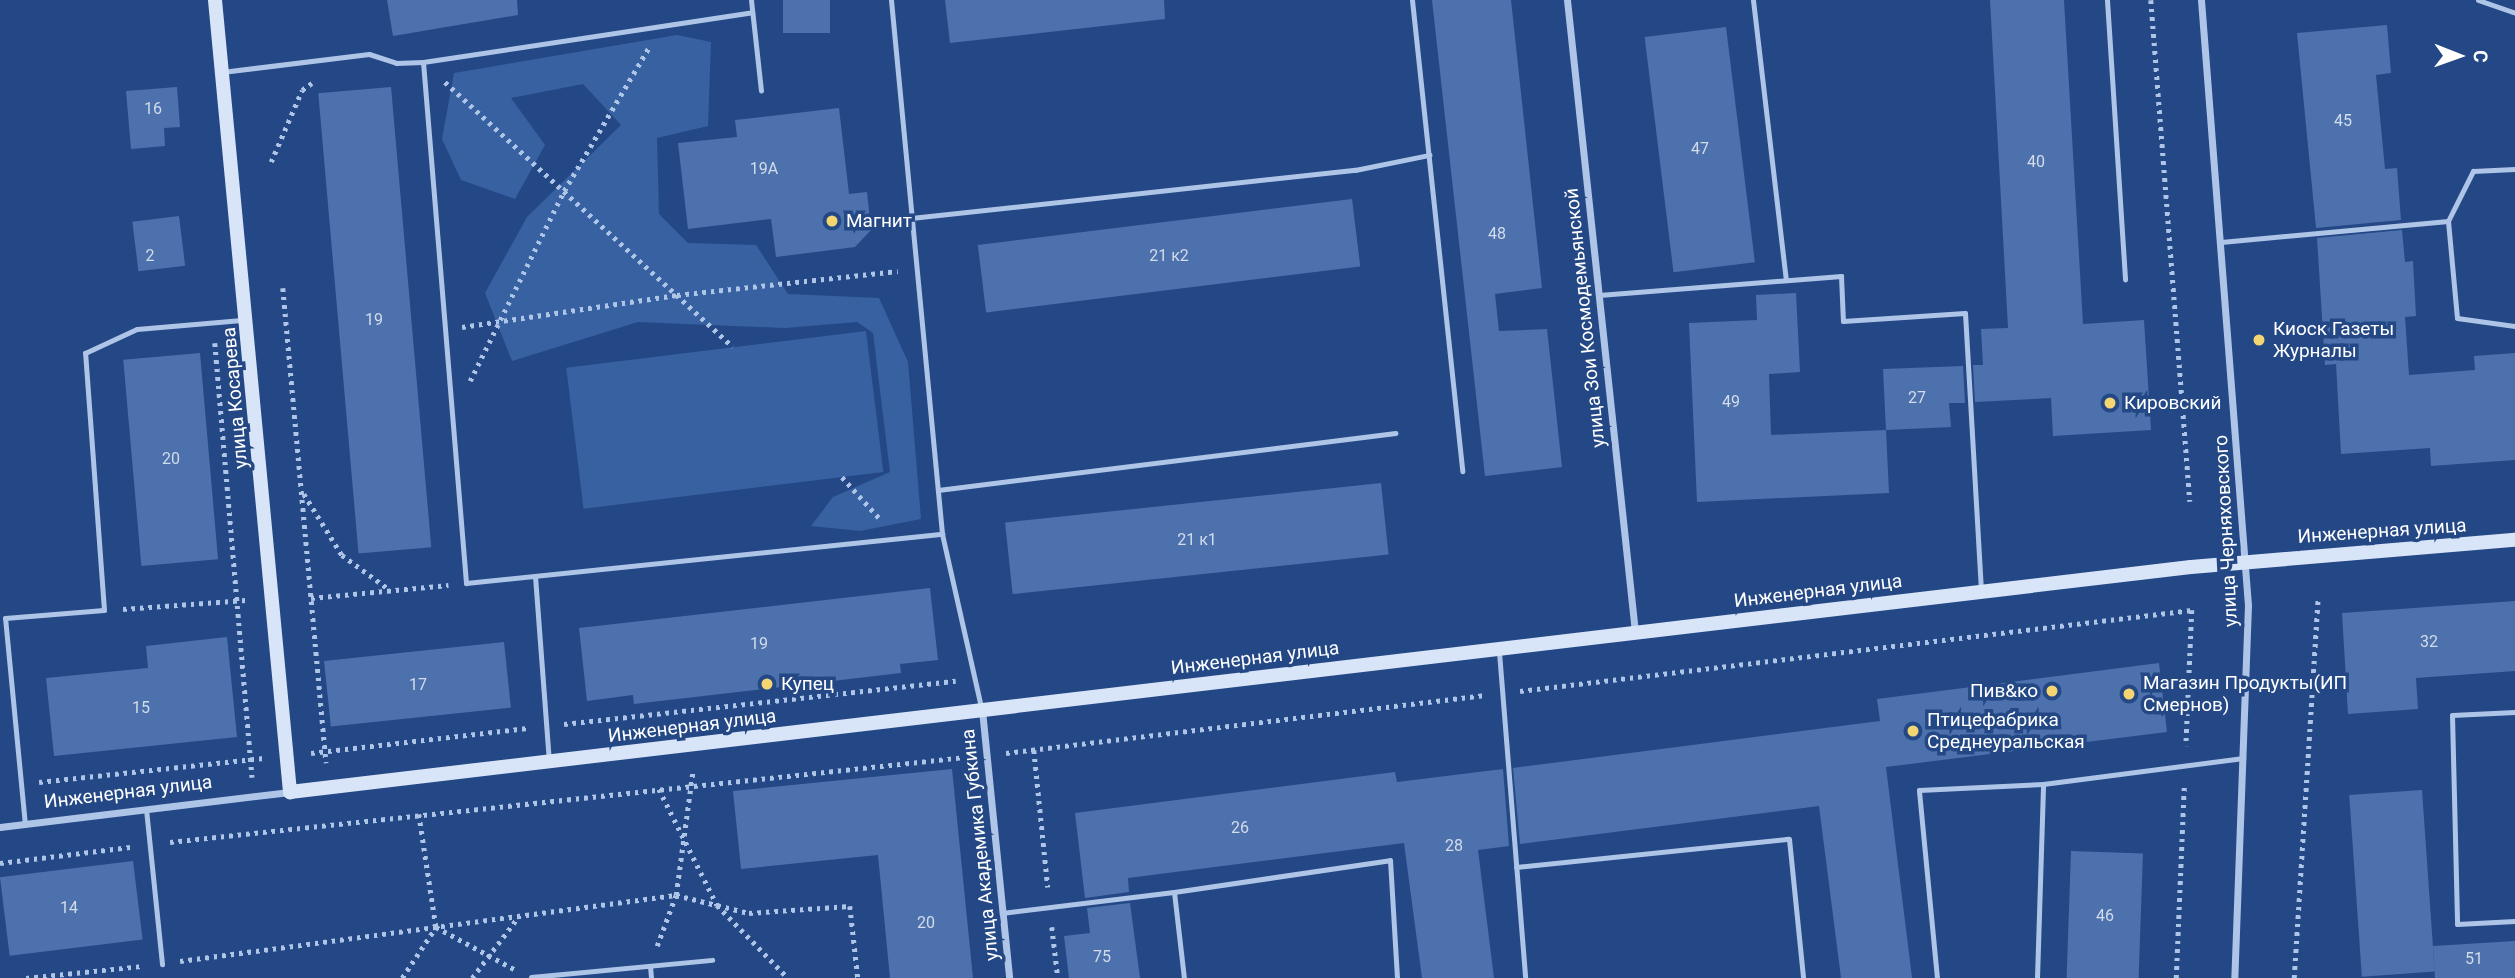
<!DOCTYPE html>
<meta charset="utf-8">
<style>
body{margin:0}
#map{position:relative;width:2515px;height:978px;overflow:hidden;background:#244885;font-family:Roboto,sans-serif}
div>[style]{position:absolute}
.green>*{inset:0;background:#3861a2;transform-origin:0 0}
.building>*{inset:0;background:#4c71ad;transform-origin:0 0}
.path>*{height:4.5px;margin-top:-2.25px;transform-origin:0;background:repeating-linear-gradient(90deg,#aec5e8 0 3.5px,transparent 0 8.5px)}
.lane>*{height:5px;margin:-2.5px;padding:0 2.5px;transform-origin:2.5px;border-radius:2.5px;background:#aec5e8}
.street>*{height:7px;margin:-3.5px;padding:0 3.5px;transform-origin:3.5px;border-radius:3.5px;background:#aec5e8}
.secondary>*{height:14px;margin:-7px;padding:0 7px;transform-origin:7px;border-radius:7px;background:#d8e4f7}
.dots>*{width:19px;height:19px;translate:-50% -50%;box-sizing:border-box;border:4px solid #244885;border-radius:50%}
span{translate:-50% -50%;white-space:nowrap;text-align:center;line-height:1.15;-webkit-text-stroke:7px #244885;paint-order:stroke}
.number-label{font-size:16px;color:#d2dcea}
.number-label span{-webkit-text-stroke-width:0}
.poi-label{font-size:19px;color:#fff}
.left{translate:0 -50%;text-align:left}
.right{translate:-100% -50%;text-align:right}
.street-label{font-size:19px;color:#fff}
.north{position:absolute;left:2424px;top:21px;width:70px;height:70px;-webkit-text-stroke:5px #244885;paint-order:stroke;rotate:91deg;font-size:19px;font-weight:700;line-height:28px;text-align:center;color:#fff}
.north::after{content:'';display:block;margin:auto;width:24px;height:32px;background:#fff;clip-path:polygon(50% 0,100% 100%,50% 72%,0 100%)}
</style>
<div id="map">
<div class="green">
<i style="clip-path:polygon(677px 35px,711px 42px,708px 126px,657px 138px,659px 214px,688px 243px,756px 245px,788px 294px,879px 298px,908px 362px,921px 519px,860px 531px,811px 526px,833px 497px,890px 472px,873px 333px,857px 322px,785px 328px,638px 322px,512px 361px,485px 293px,527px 217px,621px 125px,583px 84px,511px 98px,545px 145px,515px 199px,461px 180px,442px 139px,454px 73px)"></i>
<i style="left:866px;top:331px;width:142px;height:302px;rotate:83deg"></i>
</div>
<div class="building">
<i style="clip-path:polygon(387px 0,517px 0,518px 15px,393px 36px)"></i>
<i style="left:783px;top:0;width:47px;height:33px"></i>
<i style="clip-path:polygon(945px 0,1164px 0,1165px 19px,950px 43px)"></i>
<i style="clip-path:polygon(1432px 0,1511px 0,1542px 288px,1495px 294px,1499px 331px,1547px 329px,1562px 467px,1485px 476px)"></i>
<i style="clip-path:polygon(1990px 0,2064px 0,2083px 324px,2144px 320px,2151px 430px,2053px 436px,2051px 398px,1975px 402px,1973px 365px,1983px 365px,1981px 329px,2008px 328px)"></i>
<i style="clip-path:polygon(2387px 25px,2391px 73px,2376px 75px,2385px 169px,2397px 168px,2401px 220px,2316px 228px,2297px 33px)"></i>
<i style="left:1726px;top:27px;width:237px;height:82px;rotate:83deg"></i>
<i style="clip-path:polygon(177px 87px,180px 127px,164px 128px,165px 146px,131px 149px,126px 91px)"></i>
<i style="left:391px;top:87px;width:462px;height:73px;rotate:85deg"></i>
<i style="clip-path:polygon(839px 108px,849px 194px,867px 192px,871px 230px,855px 247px,776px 257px,771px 219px,688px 229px,678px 143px,737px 137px,735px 120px)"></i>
<i style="left:1352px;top:199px;width:68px;height:377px;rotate:83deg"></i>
<i style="left:179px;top:216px;width:50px;height:47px;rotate:83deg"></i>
<i style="clip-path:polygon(2402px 230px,2405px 262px,2413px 261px,2416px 316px,2405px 317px,2409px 375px,2475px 370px,2474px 356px,2515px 353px,2515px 460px,2431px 466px,2430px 448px,2341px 454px,2336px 364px,2325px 365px,2317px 238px)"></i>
<i style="clip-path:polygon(1796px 293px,1800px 372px,1769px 374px,1771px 435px,1886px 430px,1889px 493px,1697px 502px,1689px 323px,1757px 320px,1756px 295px)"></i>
<i style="left:200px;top:353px;width:207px;height:77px;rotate:85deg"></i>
<i style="clip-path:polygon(1963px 366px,1965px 403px,1949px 403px,1951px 427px,1886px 430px,1883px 369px)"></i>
<i style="left:1381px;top:483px;width:72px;height:378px;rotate:84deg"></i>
<i style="clip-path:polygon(930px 588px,938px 660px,900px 664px,901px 673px,634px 704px,633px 695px,587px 701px,579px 628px)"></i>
<i style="clip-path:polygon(2515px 601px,2515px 671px,2416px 678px,2418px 709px,2348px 714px,2342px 613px)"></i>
<i style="clip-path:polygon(227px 637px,237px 737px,54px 756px,46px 678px,148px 668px,146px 646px)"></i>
<i style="left:504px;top:642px;width:66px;height:181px;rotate:84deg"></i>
<i style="clip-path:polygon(2159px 663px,2167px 732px,1886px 767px,1912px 978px,1841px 978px,1819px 806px,1520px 844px,1513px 768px,1880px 721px,1877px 699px)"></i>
<i style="clip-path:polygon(952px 769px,973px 978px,890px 978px,878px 855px,741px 869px,733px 791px)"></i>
<i style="clip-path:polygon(1503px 769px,1509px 846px,1478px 850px,1494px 978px,1422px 978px,1404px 843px,1128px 878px,1129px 892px,1085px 898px,1075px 813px,1395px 772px,1397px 782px)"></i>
<i style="left:2422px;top:790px;width:182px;height:73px;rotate:86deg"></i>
<i style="left:2071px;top:851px;width:72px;height:127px;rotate:2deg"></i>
<i style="left:133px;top:861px;width:79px;height:134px;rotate:83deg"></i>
<i style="clip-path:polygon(1130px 903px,1140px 978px,1069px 978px,1064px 936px,1090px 933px,1087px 908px)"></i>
<i style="clip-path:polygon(2515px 941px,2515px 978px,2435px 978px,2433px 946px)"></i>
</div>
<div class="path">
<i style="left:2151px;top:0;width:503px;rotate:85.55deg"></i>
<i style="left:445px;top:82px;width:391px;rotate:42.6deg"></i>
<i style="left:271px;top:162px;width:78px;rotate:-66.7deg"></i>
<i style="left:302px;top:90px;width:12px;rotate:-35deg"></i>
<i style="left:283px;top:288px;width:477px;rotate:84.8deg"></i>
<i style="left:462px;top:327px;width:217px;rotate:-8.5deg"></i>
<i style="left:677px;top:295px;width:222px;rotate:-6.2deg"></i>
<i style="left:215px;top:343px;width:436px;rotate:85.1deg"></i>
<i style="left:470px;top:381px;width:212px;rotate:-63.7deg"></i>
<i style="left:564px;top:191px;width:167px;rotate:-59.4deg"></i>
<i style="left:842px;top:477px;width:58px;rotate:47.8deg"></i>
<i style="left:304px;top:494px;width:72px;rotate:58.1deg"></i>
<i style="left:342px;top:555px;width:59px;rotate:36.1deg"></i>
<i style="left:311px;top:598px;width:138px;rotate:-5.4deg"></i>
<i style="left:123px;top:609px;width:123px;rotate:-4.2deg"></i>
<i style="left:1520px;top:691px;width:677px;rotate:-6.87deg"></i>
<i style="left:2192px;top:610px;width:136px;rotate:92.5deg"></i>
<i style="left:564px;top:724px;width:394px;rotate:-6.3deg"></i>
<i style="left:1034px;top:750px;width:138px;rotate:84.2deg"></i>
<i style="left:311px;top:753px;width:218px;rotate:-6.6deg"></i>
<i style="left:1006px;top:753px;width:481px;rotate:-6.9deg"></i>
<i style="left:39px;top:782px;width:226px;rotate:-6.1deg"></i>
<i style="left:659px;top:789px;width:130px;rotate:63.4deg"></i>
<i style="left:717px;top:905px;width:102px;rotate:45.8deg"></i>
<i style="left:419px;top:814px;width:114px;rotate:81.4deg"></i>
<i style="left:436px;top:927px;width:89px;rotate:28.3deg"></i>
<i style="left:170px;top:842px;width:801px;rotate:-6.1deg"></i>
<i style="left:0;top:863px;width:131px;rotate:-7deg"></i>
<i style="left:1052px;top:927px;width:51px;rotate:83.3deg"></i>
<i style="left:657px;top:946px;width:54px;rotate:-69.6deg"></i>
<i style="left:676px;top:895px;width:126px;rotate:-82.3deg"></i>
<i style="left:180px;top:961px;width:500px;rotate:-7.58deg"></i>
<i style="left:676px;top:895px;width:75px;rotate:13.9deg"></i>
<i style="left:749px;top:913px;width:101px;rotate:-4deg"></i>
<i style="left:850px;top:906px;width:72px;rotate:83.7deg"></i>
<i style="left:26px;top:978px;width:118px;rotate:-5.9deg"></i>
<i style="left:402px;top:978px;width:61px;rotate:-56.3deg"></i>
<i style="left:472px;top:978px;width:78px;rotate:-52.8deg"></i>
<i style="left:2176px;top:978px;width:191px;rotate:-87.6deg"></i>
<i style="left:2294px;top:978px;width:381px;rotate:-86.4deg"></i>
</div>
<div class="lane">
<i style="left:751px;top:0;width:91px;rotate:83.7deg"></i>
<i style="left:891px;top:0;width:536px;rotate:84.54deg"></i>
<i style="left:942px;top:534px;width:177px;rotate:77.3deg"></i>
<i style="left:1412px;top:0;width:474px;rotate:83.9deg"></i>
<i style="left:1753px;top:0;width:282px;rotate:83.3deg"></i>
<i style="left:2107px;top:0;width:280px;rotate:86.3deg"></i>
<i style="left:2478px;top:0;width:39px;rotate:19deg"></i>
<i style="left:423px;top:62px;width:523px;rotate:85.28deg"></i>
<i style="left:466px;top:583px;width:479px;rotate:-5.9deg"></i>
<i style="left:222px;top:72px;width:148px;rotate:-7deg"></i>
<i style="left:369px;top:54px;width:28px;rotate:18deg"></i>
<i style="left:396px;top:63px;width:27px;rotate:-2deg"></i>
<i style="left:423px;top:62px;width:333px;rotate:-8.6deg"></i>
<i style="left:911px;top:218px;width:447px;rotate:-6.2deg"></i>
<i style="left:1355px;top:170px;width:76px;rotate:-11.5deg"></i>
<i style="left:2448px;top:221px;width:56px;rotate:-63.4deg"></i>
<i style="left:2473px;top:171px;width:42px;rotate:-2.7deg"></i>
<i style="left:2221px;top:242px;width:228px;rotate:-5.3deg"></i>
<i style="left:2448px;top:221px;width:97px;rotate:84.7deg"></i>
<i style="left:2457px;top:318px;width:59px;rotate:7.9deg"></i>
<i style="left:1599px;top:295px;width:243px;rotate:-4.5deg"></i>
<i style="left:1841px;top:276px;width:45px;rotate:87.5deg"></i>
<i style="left:1843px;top:321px;width:122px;rotate:-3.8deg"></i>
<i style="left:1965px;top:313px;width:278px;rotate:86.7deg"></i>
<i style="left:938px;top:490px;width:461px;rotate:-7.1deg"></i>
<i style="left:535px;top:576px;width:187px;rotate:85.7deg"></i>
<i style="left:1499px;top:652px;width:327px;rotate:85.4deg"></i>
<i style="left:2515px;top:712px;width:63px;rotate:177.3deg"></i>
<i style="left:2452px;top:715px;width:209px;rotate:88.6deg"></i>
<i style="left:2457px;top:924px;width:58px;rotate:-3deg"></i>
<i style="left:146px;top:809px;width:156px;rotate:84.1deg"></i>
<i style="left:25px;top:825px;width:208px;rotate:-95.5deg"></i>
<i style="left:5px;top:618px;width:99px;rotate:-4.6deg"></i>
<i style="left:104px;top:610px;width:258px;rotate:-94.2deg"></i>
<i style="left:85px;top:353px;width:57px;rotate:-24.8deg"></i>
<i style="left:137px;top:329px;width:105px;rotate:-4.9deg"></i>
<i style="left:1516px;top:867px;width:274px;rotate:-5.9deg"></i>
<i style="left:1789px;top:839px;width:140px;rotate:84.2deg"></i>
<i style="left:1174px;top:892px;width:218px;rotate:-8.4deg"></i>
<i style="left:1390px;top:860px;width:118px;rotate:86.6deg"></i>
<i style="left:1002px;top:913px;width:173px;rotate:-7deg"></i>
<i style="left:1174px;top:892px;width:87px;rotate:83.4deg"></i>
<i style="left:650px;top:966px;width:12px;rotate:85deg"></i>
<i style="left:531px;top:977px;width:182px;rotate:-5.4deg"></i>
<i style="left:1937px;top:978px;width:189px;rotate:-95.5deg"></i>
<i style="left:1919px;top:790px;width:124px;rotate:-2.8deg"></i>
<i style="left:2037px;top:978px;width:194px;rotate:-88.2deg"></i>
<i style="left:2043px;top:784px;width:202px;rotate:-7.4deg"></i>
</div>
<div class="street">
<i style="left:1567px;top:0;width:636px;rotate:83.86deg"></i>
<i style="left:2201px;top:0;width:607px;rotate:85.56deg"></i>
<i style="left:2248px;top:605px;width:373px;rotate:92.1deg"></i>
<i style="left:982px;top:710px;width:269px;rotate:84.2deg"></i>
<i style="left:0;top:827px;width:292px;rotate:-6.9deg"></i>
</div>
<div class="secondary">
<i style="left:215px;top:0;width:796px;rotate:84.59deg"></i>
<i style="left:290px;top:792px;width:1914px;rotate:-6.75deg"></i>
<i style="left:2191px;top:567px;width:325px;rotate:-4.8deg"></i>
</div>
<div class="dots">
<i style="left:832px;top:221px;background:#f3d671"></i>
<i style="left:2259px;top:340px;background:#f3d671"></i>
<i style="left:2110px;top:403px;background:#f3d671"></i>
<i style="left:767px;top:684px;background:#f3d671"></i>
<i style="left:2052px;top:691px;background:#f3d671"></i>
<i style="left:2129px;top:694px;background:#f3d671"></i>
<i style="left:1913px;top:731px;background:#f3d671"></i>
</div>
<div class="number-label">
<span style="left:153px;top:109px">16</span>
<span style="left:2343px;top:121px">45</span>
<span style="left:1700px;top:149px">47</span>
<span style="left:2036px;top:162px">40</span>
<span style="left:764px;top:169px">19А</span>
<span style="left:1497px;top:234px">48</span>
<span style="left:150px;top:256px">2</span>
<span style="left:1169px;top:256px">21 к2</span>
<span style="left:374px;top:320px">19</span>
<span style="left:1917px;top:398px">27</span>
<span style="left:1731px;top:402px">49</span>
<span style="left:171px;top:459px">20</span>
<span style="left:1197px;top:540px">21 к1</span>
<span style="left:2429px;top:642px">32</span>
<span style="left:759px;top:644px">19</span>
<span style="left:418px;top:685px">17</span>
<span style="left:141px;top:708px">15</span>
<span style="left:1240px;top:828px">26</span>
<span style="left:1454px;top:846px">28</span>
<span style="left:69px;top:908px">14</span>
<span style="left:2105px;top:916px">46</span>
<span style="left:926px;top:923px">20</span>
<span style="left:1102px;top:957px">75</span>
<span style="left:2474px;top:959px">51</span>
</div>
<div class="poi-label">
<span class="left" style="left:846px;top:221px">Магнит</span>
<span class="left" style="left:2273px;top:340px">Киоск Газеты<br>Журналы</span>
<span class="left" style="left:2124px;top:403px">Кировский</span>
<span class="left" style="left:2143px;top:694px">Магазин Продукты(ИП<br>Смернов)</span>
<span class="left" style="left:781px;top:684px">Купец</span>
<span class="right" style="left:2038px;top:691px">Пив&amp;ко</span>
<span class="left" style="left:1927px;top:731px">Птицефабрика<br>Среднеуральская</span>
</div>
<div class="street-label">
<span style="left:1585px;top:318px;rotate:-96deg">улица Зои Космодемьянской</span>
<span style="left:235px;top:398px;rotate:-95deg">улица Косарева</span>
<span style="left:2226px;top:531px;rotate:-93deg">улица Черняховского</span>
<span style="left:2382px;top:531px;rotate:-4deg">Инженерная улица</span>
<span style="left:1818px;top:591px;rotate:-7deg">Инженерная улица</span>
<span style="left:1255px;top:658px;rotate:-7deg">Инженерная улица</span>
<span style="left:692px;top:726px;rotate:-7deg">Инженерная улица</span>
<span style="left:128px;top:792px;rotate:-7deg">Инженерная улица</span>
<span style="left:980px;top:845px;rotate:-96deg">улица Академика Губкина</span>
</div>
<div class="north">С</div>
</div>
